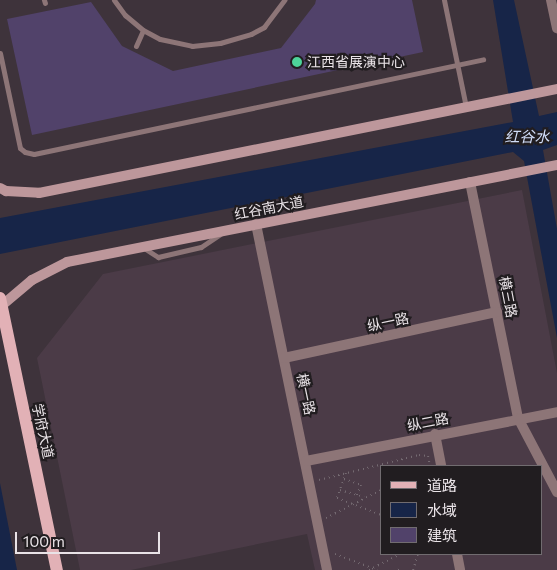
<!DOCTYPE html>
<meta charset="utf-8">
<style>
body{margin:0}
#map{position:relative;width:557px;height:570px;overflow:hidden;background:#3e333b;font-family:Commissioner,"Noto Sans SC",sans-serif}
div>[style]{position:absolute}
.built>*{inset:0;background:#4b3b47}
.water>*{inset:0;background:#172548}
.building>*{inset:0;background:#51426a}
.path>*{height:2px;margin-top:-1px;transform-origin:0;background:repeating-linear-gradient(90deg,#746a71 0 1px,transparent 0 5px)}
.service>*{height:5px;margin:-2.5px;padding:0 2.5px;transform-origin:2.5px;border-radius:2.5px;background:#8d7577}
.minor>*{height:10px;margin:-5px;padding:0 5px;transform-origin:5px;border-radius:5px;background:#8d7577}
.secondary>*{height:10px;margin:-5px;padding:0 5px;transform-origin:5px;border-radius:5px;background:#bd979b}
.primary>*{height:12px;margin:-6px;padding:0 6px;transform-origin:6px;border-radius:6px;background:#e2b1b6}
.dots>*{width:14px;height:14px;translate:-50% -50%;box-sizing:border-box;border:2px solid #211d20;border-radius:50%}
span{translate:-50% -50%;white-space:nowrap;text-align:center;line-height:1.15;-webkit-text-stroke:4.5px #211d20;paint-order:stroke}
.poi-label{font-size:14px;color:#e9e3e7}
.left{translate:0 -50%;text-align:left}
.street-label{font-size:14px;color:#e9e3e7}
.water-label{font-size:15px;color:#d1ddf8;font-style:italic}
.legend{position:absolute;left:380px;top:465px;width:162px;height:90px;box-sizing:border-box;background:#211d20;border:1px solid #716c70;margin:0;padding:6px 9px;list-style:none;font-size:15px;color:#e9e3e7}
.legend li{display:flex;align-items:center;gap:10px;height:25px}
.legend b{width:25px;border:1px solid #716c70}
.scale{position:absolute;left:15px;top:532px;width:145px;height:22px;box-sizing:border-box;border:2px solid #e9e3e7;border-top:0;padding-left:6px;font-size:15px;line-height:18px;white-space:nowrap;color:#e9e3e7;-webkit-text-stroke:4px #211d20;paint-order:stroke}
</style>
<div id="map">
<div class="built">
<i style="clip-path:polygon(evenodd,522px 190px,557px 373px,557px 570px,315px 570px,307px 534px,131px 570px,80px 570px,37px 358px,103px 274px,522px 190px,381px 466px,541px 466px,541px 554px,381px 554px,381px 466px)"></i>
</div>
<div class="water">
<i style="clip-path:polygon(493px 0,514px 0,539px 116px,557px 112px,557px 145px,543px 150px,557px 229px,557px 338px,524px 161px,513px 152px,0 254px,0 218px,513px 122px)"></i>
<i style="clip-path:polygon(0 483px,17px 570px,0 570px)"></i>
</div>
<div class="building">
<i style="clip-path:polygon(316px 0,412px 0,423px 52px,32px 135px,7px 19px,91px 2px,122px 46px,173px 71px,281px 48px,315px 4px)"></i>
</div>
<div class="path">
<i style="left:346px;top:473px;width:27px;rotate:110deg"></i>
<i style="left:337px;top:498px;width:47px;rotate:21.1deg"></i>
<i style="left:344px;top:479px;width:18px;rotate:19deg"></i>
<i style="left:361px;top:485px;width:11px;rotate:112deg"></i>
<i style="left:319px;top:480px;width:103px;rotate:-14deg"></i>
<i style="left:419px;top:455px;width:9px;rotate:6deg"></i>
<i style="left:428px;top:456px;width:10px;rotate:79deg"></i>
<i style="left:340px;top:490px;width:25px;rotate:16deg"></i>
<i style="left:326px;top:518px;width:62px;rotate:-27deg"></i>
<i style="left:335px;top:554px;width:45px;rotate:20.9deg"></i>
<i style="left:369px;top:570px;width:35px;rotate:-27deg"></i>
<i style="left:398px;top:570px;width:3px;rotate:-45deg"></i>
<i style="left:413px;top:570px;width:17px;rotate:-73deg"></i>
</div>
<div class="service">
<i style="left:44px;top:0;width:3px;rotate:72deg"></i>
<i style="left:114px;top:0;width:19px;rotate:54deg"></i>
<i style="left:125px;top:15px;width:23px;rotate:40deg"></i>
<i style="left:143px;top:30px;width:19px;rotate:28deg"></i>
<i style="left:160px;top:39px;width:33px;rotate:12deg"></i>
<i style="left:192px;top:46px;width:28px;rotate:-6deg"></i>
<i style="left:220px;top:43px;width:32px;rotate:-16deg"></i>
<i style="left:251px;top:34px;width:15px;rotate:-28deg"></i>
<i style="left:264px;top:27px;width:34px;rotate:-53deg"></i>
<i style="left:444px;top:0;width:109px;rotate:78.4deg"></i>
<i style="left:136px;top:46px;width:17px;rotate:-66deg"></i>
<i style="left:0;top:53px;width:97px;rotate:78.1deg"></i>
<i style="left:20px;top:148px;width:6px;rotate:39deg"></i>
<i style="left:25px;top:152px;width:9px;rotate:13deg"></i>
<i style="left:34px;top:154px;width:459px;rotate:-11.9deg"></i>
<i style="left:144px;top:248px;width:17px;rotate:33deg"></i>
<i style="left:158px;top:257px;width:44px;rotate:-13.1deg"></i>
<i style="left:201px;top:247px;width:23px;rotate:-34deg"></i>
</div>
<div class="minor">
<i style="left:551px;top:0;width:29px;rotate:78deg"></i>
<i style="left:470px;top:182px;width:241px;rotate:78.5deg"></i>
<i style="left:518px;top:418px;width:84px;rotate:62.2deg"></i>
<i style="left:256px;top:224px;width:353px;rotate:78.4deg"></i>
<i style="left:284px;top:358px;width:218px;rotate:-12.2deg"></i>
<i style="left:435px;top:434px;width:33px;rotate:79deg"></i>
<i style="left:306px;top:461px;width:256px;rotate:-11deg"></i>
<i style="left:457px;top:554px;width:16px;rotate:79deg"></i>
</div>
<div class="secondary">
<i style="left:0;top:188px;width:7px;rotate:27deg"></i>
<i style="left:6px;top:191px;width:33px;rotate:3deg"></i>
<i style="left:39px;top:193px;width:528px;rotate:-11.35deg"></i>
<i style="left:0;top:307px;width:42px;rotate:-40.2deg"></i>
<i style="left:32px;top:280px;width:39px;rotate:-27deg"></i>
<i style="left:67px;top:262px;width:500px;rotate:-11.2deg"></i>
</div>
<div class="primary">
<i style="left:0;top:298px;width:278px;rotate:78.2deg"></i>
</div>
<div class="dots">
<i style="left:297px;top:62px;background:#4dd39a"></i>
</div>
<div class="poi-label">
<span class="left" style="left:307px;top:62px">江西省展演中心</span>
</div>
<div class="street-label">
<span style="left:269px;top:208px;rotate:-11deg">红谷南大道</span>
<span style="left:508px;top:297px;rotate:79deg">横三路</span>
<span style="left:388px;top:322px;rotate:-12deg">纵一路</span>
<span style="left:306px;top:394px;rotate:78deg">横一路</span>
<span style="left:428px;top:422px;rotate:-11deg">纵二路</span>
<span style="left:43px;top:431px;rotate:78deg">学府大道</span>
</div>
<div class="water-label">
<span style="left:527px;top:137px">红谷水</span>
</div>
<ul class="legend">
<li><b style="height:6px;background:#e2b1b6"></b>道路</li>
<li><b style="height:14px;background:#172548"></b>水域</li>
<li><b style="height:14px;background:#51426a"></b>建筑</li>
</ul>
<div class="scale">100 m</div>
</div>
